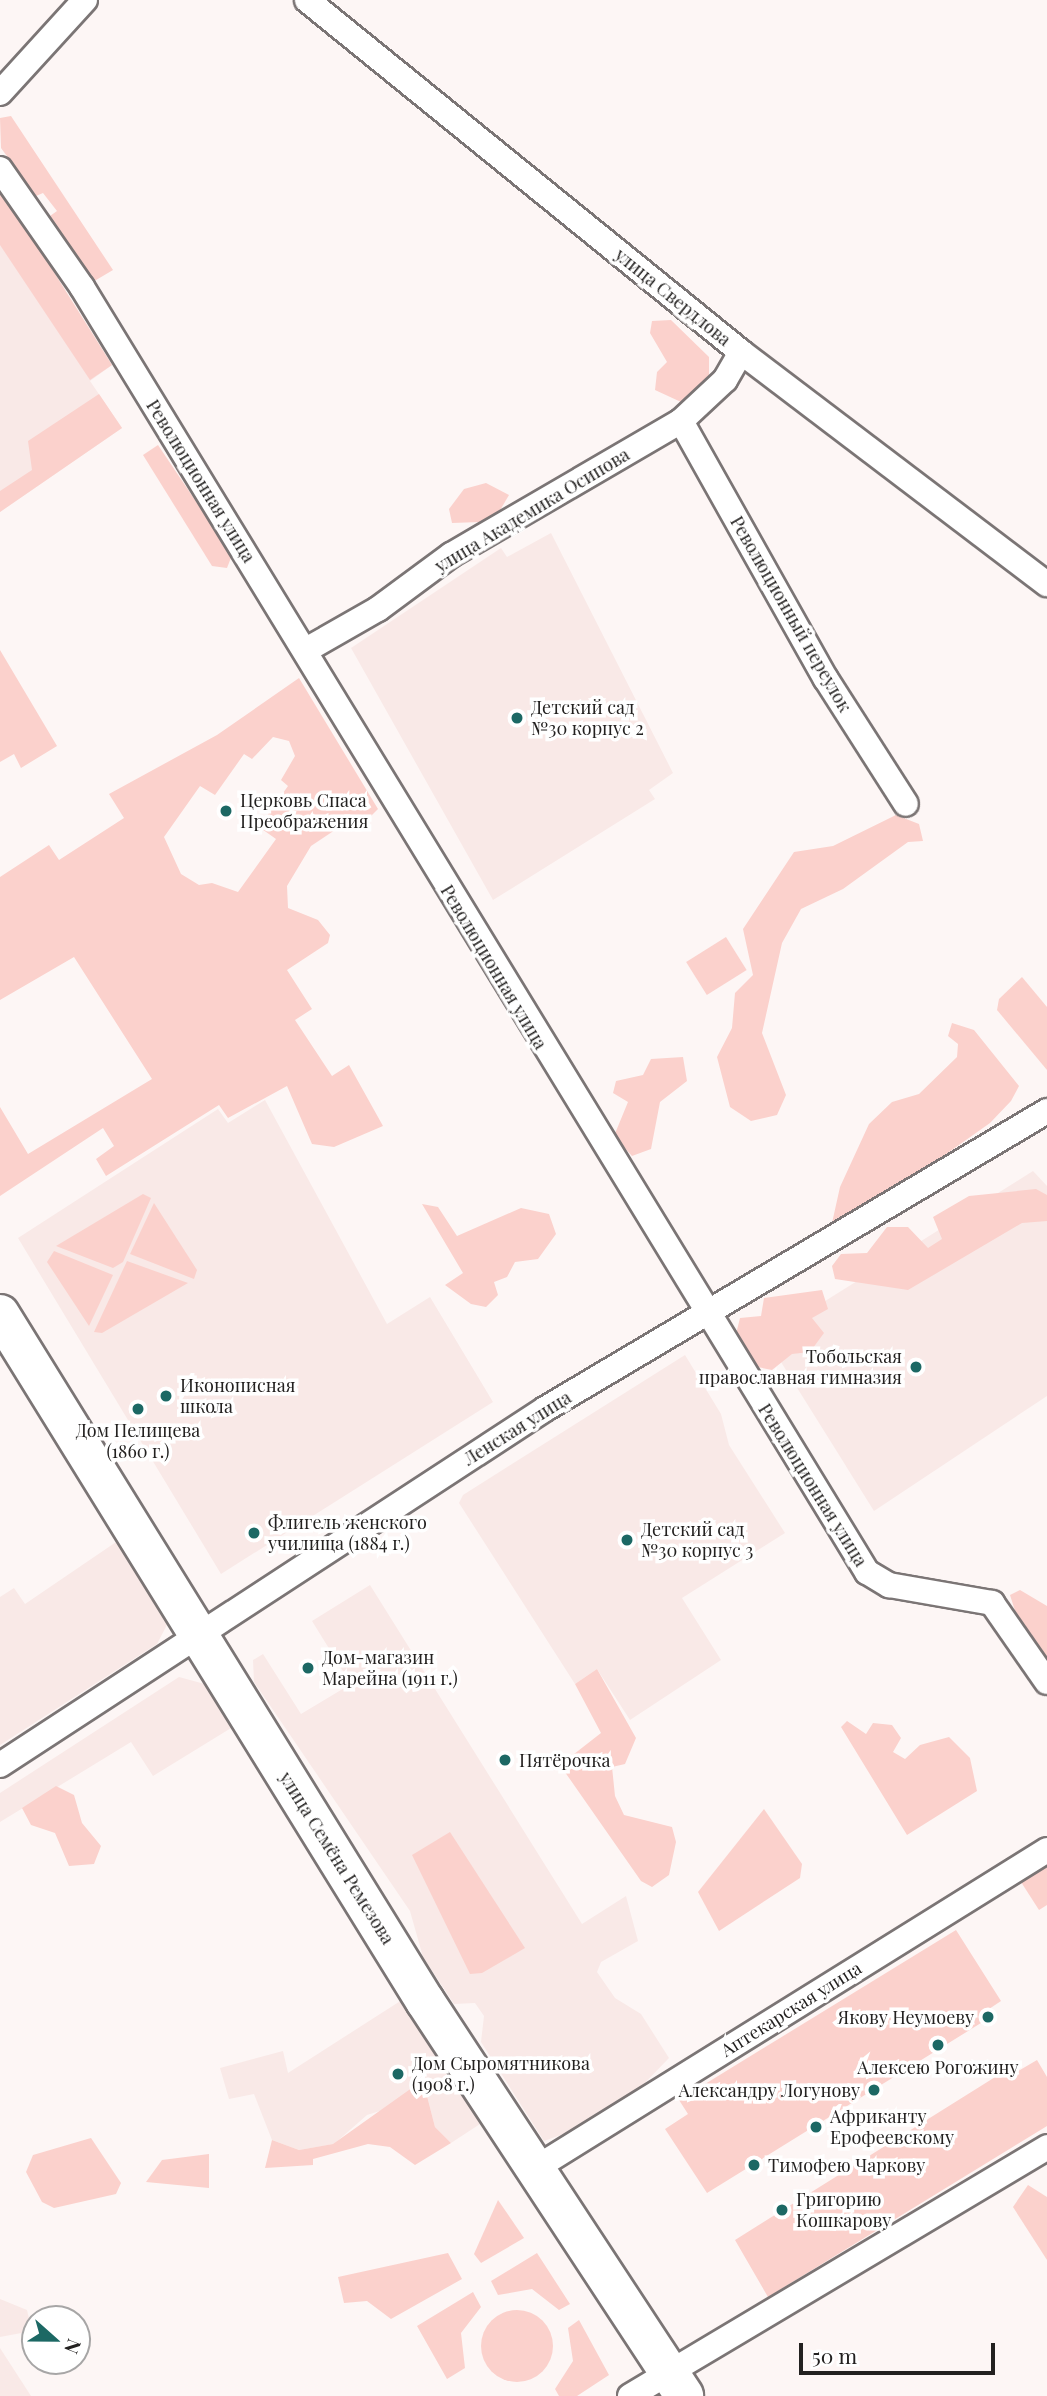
<!DOCTYPE html>
<meta charset="utf-8">
<style>
body{margin:0}
#map{position:relative;width:1047px;height:2396px;overflow:hidden;background:#fdf6f5;font-family:"Playfair Display",serif}
div>[style]{position:absolute}
.built>*{inset:0;background:#f9e9e7}
.green>*{inset:0;background:#fbd1cc;transform-origin:0 0}
.round{border-radius:50%}
.roads{filter:drop-shadow(2px 0 #7b7575) drop-shadow(-2px 0 #7b7575) drop-shadow(0 2px #7b7575) drop-shadow(0 -2px #7b7575)}
.street>*{height:24px;margin:-12px;padding:0 12px;transform-origin:12px;border-radius:12px;background:#fff}
.primary>*{height:38px;margin:-19px;padding:0 19px;transform-origin:19px;border-radius:19px;background:#fff}
.dots>*{width:19px;height:19px;translate:-50% -50%;box-sizing:border-box;border:4px solid #fff;border-radius:50%}
span{translate:-50% -50%;white-space:nowrap;text-align:center;line-height:1.15;-webkit-text-stroke:7px #fff;paint-order:stroke}
.street-label{font-size:18px;color:#232120}
.poi-label{font-size:18px;color:#232120}
.left{translate:0 -50%;text-align:left}
.right{translate:-100% -50%;text-align:right}
.north{position:absolute;left:21px;top:2305px;width:70px;height:70px;box-sizing:border-box;background:#fff;border:2px solid #a7a6a6;border-radius:50%;rotate:111deg;font-size:19px;font-weight:700;line-height:28px;text-align:center;color:#232120}
.north::after{content:'';display:block;margin:auto;width:24px;height:32px;background:#1c6864;clip-path:polygon(50% 0,100% 100%,50% 72%,0 100%)}
.scale{position:absolute;left:799px;top:2343px;width:196px;height:32px;box-sizing:border-box;border:4px solid #232120;border-top:0;padding-left:9px;font-size:21px;line-height:24px;white-space:nowrap;color:#232120;-webkit-text-stroke:5px #fff;paint-order:stroke}
</style>
<div id="map">
<div class="built">
<i style="clip-path:polygon(0 186px,112px 365px,90px 381px,122px 428px,0 512px)"></i>
<i style="clip-path:polygon(551px 533px,673px 773px,649px 790px,655px 799px,493px 900px,351px 648px,501px 548px,507px 557px)"></i>
<i style="clip-path:polygon(265px 1100px,387px 1324px,430px 1297px,493px 1402px,221px 1574px,18px 1238px,218px 1109px,228px 1123px)"></i>
<i style="clip-path:polygon(1033px 1171px,1047px 1186px,1047px 1396px,874px 1511px,766px 1338px)"></i>
<i style="clip-path:polygon(685px 1355px,721px 1414px,729px 1445px,785px 1533px,682px 1598px,721px 1660px,630px 1720px,597px 1669px,575px 1684px,459px 1503px,463px 1495px)"></i>
<i style="clip-path:polygon(122px 1538px,170px 1619px,157px 1644px,0 1745px,0 1597px,14px 1588px,25px 1604px)"></i>
<i style="clip-path:polygon(370px 1585px,582px 1924px,626px 1896px,638px 1941px,601px 1962px,597px 1972px,615px 1998px,641px 2014px,669px 2058px,636px 2092px,583px 2127px,544px 2141px,481px 2042px,484px 2016px,475px 2003px,454px 2004px,423px 1957px,410px 1911px,254px 1682px,253px 1660px,263px 1654px,301px 1714px,351px 1684px,312px 1621px)"></i>
<i style="clip-path:polygon(179px 1677px,212px 1686px,236px 1725px,153px 1776px,131px 1742px,0 1822px,0 1793px)"></i>
<i style="clip-path:polygon(405px 1998px,483px 2122px,451px 2143px,435px 2127px,427px 2096px,367px 2115px,334px 2144px,299px 2150px,272px 2140px,254px 2094px,229px 2099px,220px 2068px,283px 2051px,288px 2073px)"></i>
<i style="clip-path:polygon(0 2299px,27px 2310px,32px 2331px,0 2337px)"></i>
<i style="clip-path:polygon(0 2348px,31px 2396px,0 2396px)"></i>
</div>
<div class="green">
<i style="clip-path:polygon(11px 116px,113px 270px,91px 283px,50px 216px,57px 211px,43px 193px,36px 196px,1px 148px,0 118px)"></i>
<i style="clip-path:polygon(0 186px,112px 365px,90px 380px,0 245px)"></i>
<i style="clip-path:polygon(671px 320px,709px 357px,709px 375px,681px 402px,655px 390px,657px 372px,667px 362px,650px 333px,652px 321px)"></i>
<i style="clip-path:polygon(99px 394px,122px 428px,0 512px,0 491px,32px 470px,28px 441px)"></i>
<i style="clip-path:polygon(158px 445px,232px 555px,227px 568px,212px 566px,143px 455px)"></i>
<i style="clip-path:polygon(486px 483px,509px 495px,499px 512px,480px 522px,452px 523px,449px 509px,464px 489px)"></i>
<i style="clip-path:polygon(0 650px,57px 746px,21px 768px,14px 754px,0 762px)"></i>
<i style="clip-path:polygon(evenodd,299px 678px,378px 809px,370px 817px,356px 816px,311px 846px,287px 886px,288px 908px,318px 920px,330px 935px,328px 943px,287px 970px,312px 1009px,295px 1020px,332px 1076px,349px 1065px,383px 1126px,334px 1147px,312px 1144px,287px 1086px,228px 1118px,219px 1105px,106px 1176px,96px 1159px,114px 1146px,103px 1128px,0 1196px,0 1107px,28px 1154px,152px 1079px,74px 957px,0 1000px,0 877px,49px 845px,59px 860px,124px 818px,109px 794px,217px 735px,299px 678px,273px 737px,289px 741px,295px 756px,281px 780px,288px 786px,259px 827px,276px 839px,238px 892px,212px 883px,199px 885px,181px 874px,164px 837px,200px 786px,215px 795px,244px 754px,252px 759px,273px 737px)"></i>
<i style="clip-path:polygon(896px 815px,919px 824px,923px 841px,908px 842px,843px 889px,801px 909px,782px 943px,762px 1033px,786px 1095px,777px 1115px,751px 1121px,730px 1107px,717px 1057px,732px 1028px,735px 993px,753px 975px,743px 929px,794px 852px,833px 846px)"></i>
<i style="left:726px;top:937px;width:39px;height:47px;rotate:58deg"></i>
<i style="clip-path:polygon(1022px 977px,1047px 1007px,1047px 1070px,997px 1010px,999px 999px)"></i>
<i style="clip-path:polygon(952px 1023px,974px 1030px,1019px 1086px,1011px 1101px,990px 1123px,891px 1193px,832px 1223px,840px 1187px,869px 1124px,892px 1102px,919px 1094px,957px 1057px,958px 1044px,948px 1036px)"></i>
<i style="clip-path:polygon(683px 1057px,687px 1081px,660px 1102px,651px 1149px,632px 1156px,614px 1136px,628px 1102px,613px 1093px,616px 1081px,643px 1075px,651px 1059px)"></i>
<i style="clip-path:polygon(1036px 1189px,1047px 1195px,1047px 1221px,1022px 1223px,908px 1290px,835px 1279px,832px 1266px,841px 1254px,867px 1253px,887px 1227px,908px 1227px,928px 1248px,942px 1239px,933px 1217px,969px 1196px)"></i>
<i style="clip-path:polygon(143px 1194px,151px 1198px,123px 1262px,113px 1268px,56px 1246px)"></i>
<i style="clip-path:polygon(154px 1203px,197px 1270px,194px 1279px,130px 1254px)"></i>
<i style="clip-path:polygon(422px 1204px,438px 1207px,457px 1236px,521px 1208px,549px 1214px,556px 1234px,538px 1259px,515px 1262px,507px 1277px,494px 1282px,498px 1295px,486px 1307px,471px 1304px,445px 1285px,463px 1273px)"></i>
<i style="clip-path:polygon(54px 1251px,113px 1275px,89px 1326px,47px 1262px)"></i>
<i style="clip-path:polygon(127px 1261px,188px 1283px,102px 1333px,94px 1332px)"></i>
<i style="clip-path:polygon(822px 1290px,828px 1309px,812px 1318px,824px 1333px,810px 1352px,792px 1354px,772px 1370px,748px 1365px,735px 1338px,740px 1318px,761px 1316px,764px 1298px)"></i>
<i style="clip-path:polygon(1020px 1590px,1047px 1606px,1047px 1667px,1019px 1623px,1010px 1595px)"></i>
<i style="clip-path:polygon(597px 1669px,636px 1738px,625px 1764px,612px 1767px,615px 1796px,624px 1815px,672px 1827px,676px 1842px,669px 1875px,652px 1887px,641px 1881px,560px 1765px,601px 1733px,575px 1684px)"></i>
<i style="clip-path:polygon(847px 1721px,866px 1734px,873px 1723px,892px 1725px,901px 1738px,893px 1752px,905px 1759px,920px 1745px,949px 1737px,970px 1758px,977px 1791px,907px 1835px,841px 1727px)"></i>
<i style="clip-path:polygon(56px 1786px,74px 1795px,82px 1823px,101px 1846px,94px 1864px,69px 1866px,55px 1833px,31px 1825px,22px 1808px)"></i>
<i style="clip-path:polygon(764px 1809px,802px 1864px,800px 1878px,719px 1931px,698px 1892px)"></i>
<i style="clip-path:polygon(450px 1832px,525px 1948px,482px 1973px,470px 1974px,412px 1855px)"></i>
<i style="clip-path:polygon(1047px 1866px,1047px 1905px,1039px 1910px,1021px 1882px)"></i>
<i style="clip-path:polygon(956px 1930px,1001px 2001px,986px 2011px,989px 2018px,707px 2193px,665px 2129px,688px 2114px,679px 2100px)"></i>
<i style="clip-path:polygon(1037px 2060px,1047px 2077px,1047px 2126px,768px 2297px,735px 2240px,1016px 2064px,1020px 2070px)"></i>
<i style="clip-path:polygon(416px 2085px,427px 2096px,435px 2127px,451px 2143px,415px 2165px,390px 2147px,368px 2144px,313px 2159px,313px 2165px,265px 2168px,272px 2140px,299px 2150px,333px 2144px)"></i>
<i style="clip-path:polygon(91px 2138px,121px 2183px,116px 2194px,54px 2208px,42px 2202px,26px 2172px,33px 2155px)"></i>
<i style="clip-path:polygon(209px 2154px,209px 2188px,146px 2182px,162px 2160px)"></i>
<i style="clip-path:polygon(1028px 2185px,1047px 2197px,1047px 2260px,1013px 2207px)"></i>
<i style="clip-path:polygon(498px 2200px,524px 2238px,481px 2263px,474px 2254px)"></i>
<i style="clip-path:polygon(448px 2253px,462px 2279px,391px 2319px,367px 2301px,344px 2303px,338px 2277px)"></i>
<i style="clip-path:polygon(537px 2253px,570px 2304px,559px 2310px,532px 2289px,498px 2295px,491px 2281px)"></i>
<i style="clip-path:polygon(473px 2292px,481px 2307px,461px 2333px,465px 2368px,447px 2379px,417px 2326px)"></i>
<i class="round" style="left:481px;top:2310px;width:72px;height:72px"></i>
<i style="clip-path:polygon(579px 2320px,609px 2375px,577px 2396px,559px 2396px,555px 2389px,573px 2361px,568px 2328px)"></i>
</div>
<div class="roads">
<div class="street">
<i style="left:307px;top:0;width:559px;rotate:39.04deg"></i>
<i style="left:741px;top:352px;width:384px;rotate:37.2deg"></i>
<i style="left:0;top:93px;width:126px;rotate:-47.6deg"></i>
<i style="left:0;top:169px;width:144px;rotate:55.2deg"></i>
<i style="left:82px;top:287px;width:1506px;rotate:58.58deg"></i>
<i style="left:867px;top:1572px;width:26px;rotate:31deg"></i>
<i style="left:889px;top:1585px;width:105px;rotate:9.9deg"></i>
<i style="left:992px;top:1603px;width:96px;rotate:55.2deg"></i>
<i style="left:681px;top:421px;width:296px;rotate:60.7deg"></i>
<i style="left:826px;top:679px;width:148px;rotate:57.4deg"></i>
<i style="left:306px;top:650px;width:83px;rotate:-29.7deg"></i>
<i style="left:378px;top:609px;width:91px;rotate:-36.5deg"></i>
<i style="left:451px;top:555px;width:266px;rotate:-30.2deg"></i>
<i style="left:681px;top:421px;width:60px;rotate:-43deg"></i>
<i style="left:725px;top:380px;width:32px;rotate:-60deg"></i>
<i style="left:0;top:1765px;width:651px;rotate:-33.15deg"></i>
<i style="left:545px;top:1409px;width:584px;rotate:-30.69deg"></i>
<i style="left:536px;top:2168px;width:602px;rotate:-31.89deg"></i>
<i style="left:630px;top:2396px;width:486px;rotate:-30.8deg"></i>
</div>
<div class="primary">
<i style="left:0;top:1314px;width:808px;rotate:58.26deg"></i>
<i style="left:425px;top:2001px;width:472px;rotate:56.7deg"></i>
</div>
</div>
<div class="dots">
<i style="left:517px;top:718px;background:#1c6864"></i>
<i style="left:226px;top:811px;background:#1c6864"></i>
<i style="left:916px;top:1367px;background:#1c6864"></i>
<i style="left:166px;top:1396px;background:#1c6864"></i>
<i style="left:138px;top:1409px;background:#1c6864"></i>
<i style="left:254px;top:1533px;background:#1c6864"></i>
<i style="left:627px;top:1540px;background:#1c6864"></i>
<i style="left:308px;top:1668px;background:#1c6864"></i>
<i style="left:505px;top:1760px;background:#1c6864"></i>
<i style="left:988px;top:2017px;background:#1c6864"></i>
<i style="left:938px;top:2045px;background:#1c6864"></i>
<i style="left:398px;top:2074px;background:#1c6864"></i>
<i style="left:874px;top:2090px;background:#1c6864"></i>
<i style="left:816px;top:2127px;background:#1c6864"></i>
<i style="left:754px;top:2165px;background:#1c6864"></i>
<i style="left:782px;top:2210px;background:#1c6864"></i>
</div>
<div class="street-label">
<span style="left:673px;top:297px;rotate:39deg">улица Свердлова</span>
<span style="left:201px;top:481px;rotate:58deg">Революционная улица</span>
<span style="left:532px;top:510px;rotate:-31deg">улица Академика Осипова</span>
<span style="left:791px;top:614px;rotate:60deg">Революционный переулок</span>
<span style="left:494px;top:967px;rotate:59deg">Революционная улица</span>
<span style="left:517px;top:1428px;rotate:-32deg">Ленская улица</span>
<span style="left:813px;top:1485px;rotate:58deg">Революционная улица</span>
<span style="left:337px;top:1858px;rotate:58deg">улица Семёна Ремезова</span>
<span style="left:791px;top:2009px;rotate:-32deg">Аптекарская улица</span>
</div>
<div class="poi-label">
<span class="left" style="left:531px;top:718px">Детский сад<br>№30 корпус 2</span>
<span class="left" style="left:240px;top:811px">Церковь Спаса<br>Преображения</span>
<span class="right" style="left:902px;top:1367px">Тобольская<br>православная гимназия</span>
<span class="left" style="left:180px;top:1396px">Иконописная<br>школа</span>
<span style="left:138px;top:1441px">Дом Пелищева<br>(1860 г.)</span>
<span class="left" style="left:268px;top:1533px">Флигель женского<br>училища (1884 г.)</span>
<span class="left" style="left:641px;top:1540px">Детский сад<br>№30 корпус 3</span>
<span class="left" style="left:322px;top:1668px">Дом-магазин<br>Марейна (1911 г.)</span>
<span class="left" style="left:519px;top:1760px">Пятёрочка</span>
<span class="right" style="left:974px;top:2017px">Якову Неумоеву</span>
<span class="left" style="left:412px;top:2074px">Дом Сыромятникова<br>(1908 г.)</span>
<span style="left:938px;top:2067px">Алексею Рогожину</span>
<span class="right" style="left:860px;top:2090px">Александру Логунову</span>
<span class="left" style="left:830px;top:2127px">Африканту<br>Ерофеевскому</span>
<span class="left" style="left:768px;top:2165px">Тимофею Чаркову</span>
<span class="left" style="left:796px;top:2210px">Григорию<br>Кошкарову</span>
</div>
<div class="north">N</div>
<div class="scale">50 m</div>
</div>
